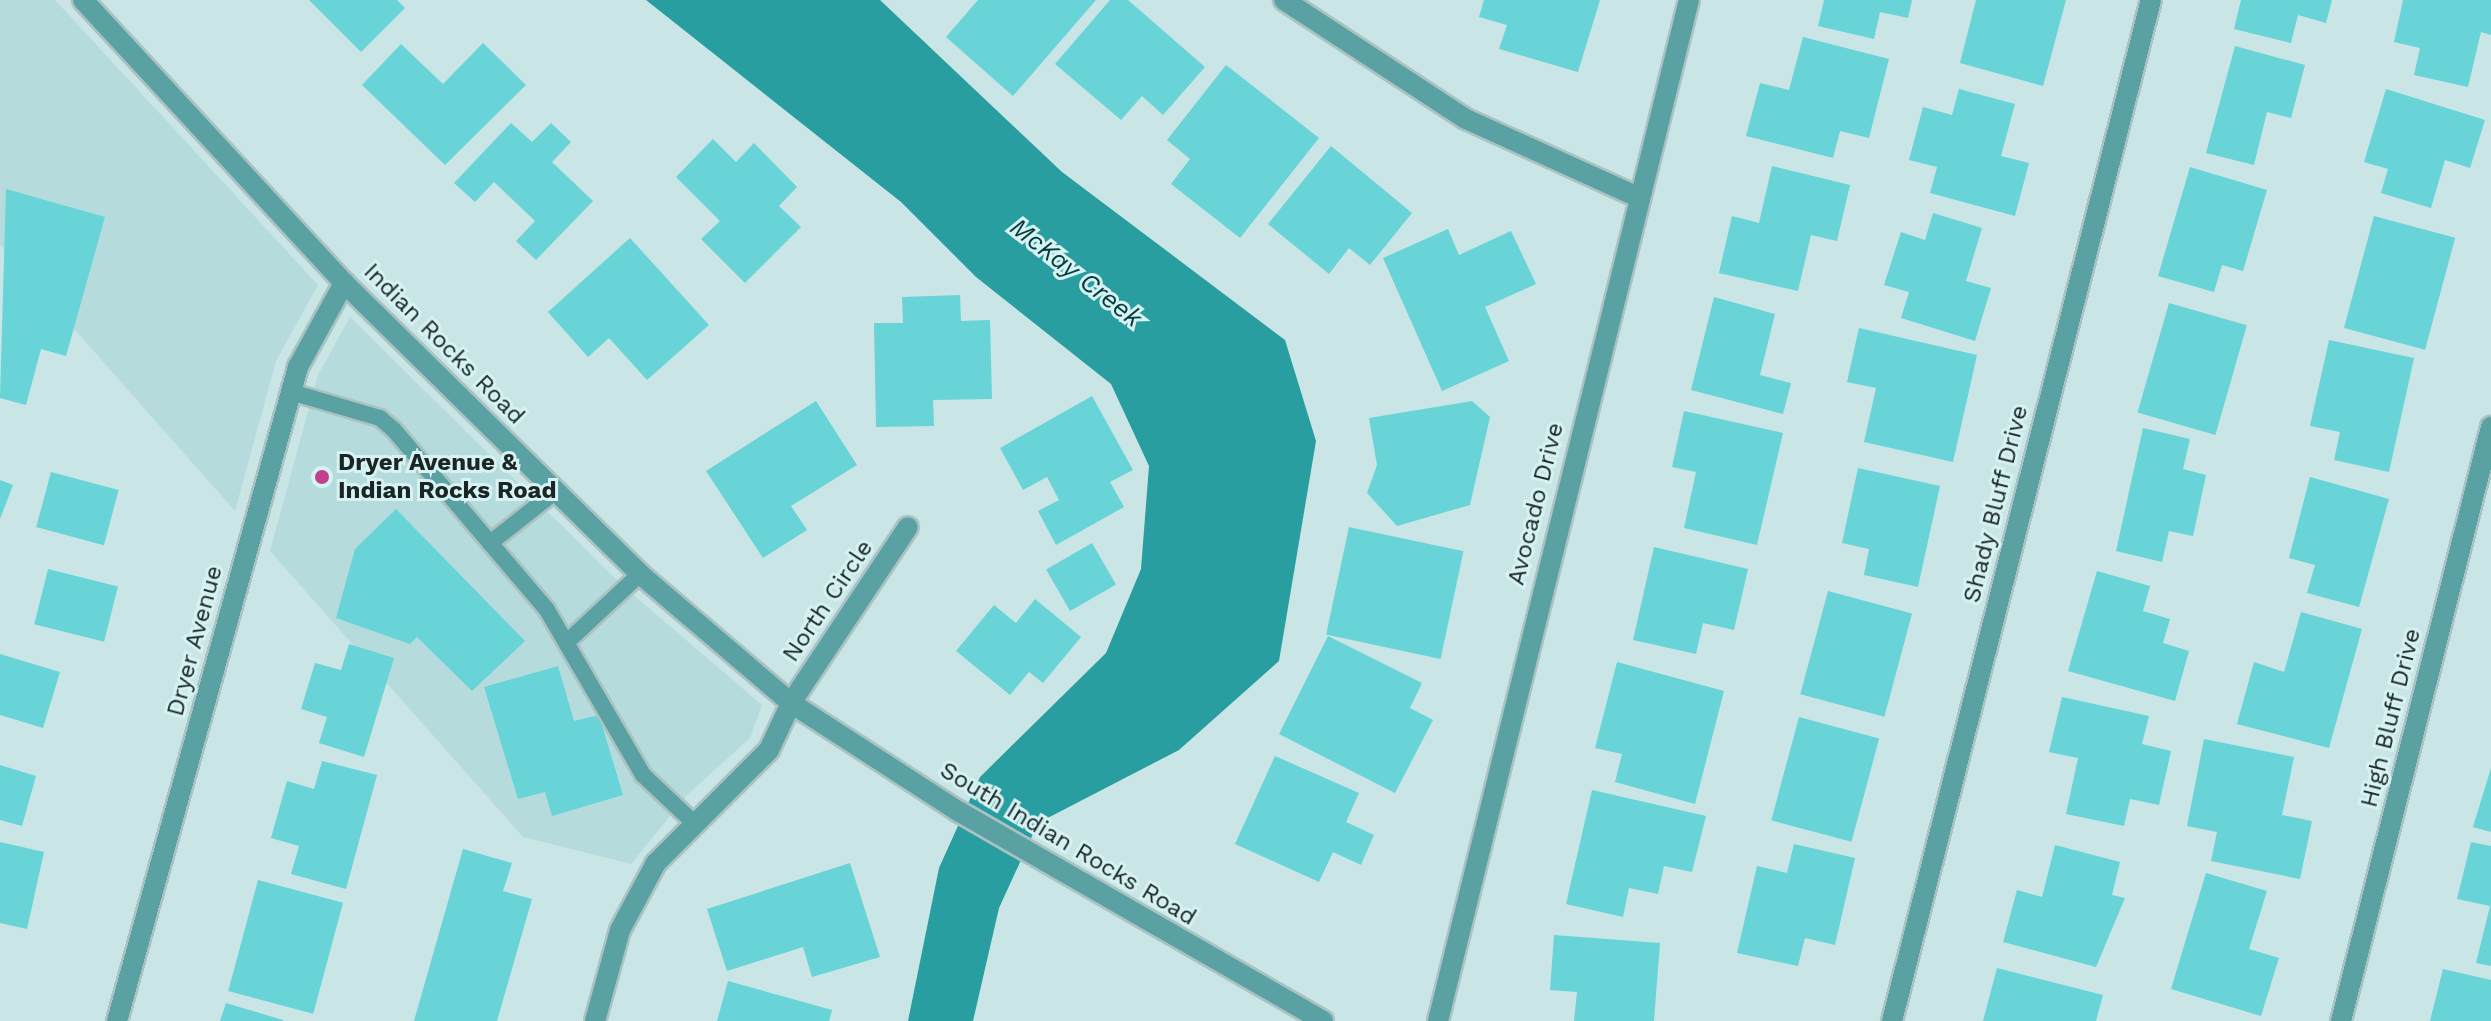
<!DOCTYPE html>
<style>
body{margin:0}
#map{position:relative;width:2491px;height:1021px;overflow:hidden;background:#c9e5e5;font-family:"Work Sans",sans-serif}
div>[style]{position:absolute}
.built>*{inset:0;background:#b6dbdc}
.water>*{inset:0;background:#289ea1}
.building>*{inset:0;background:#68d4d7;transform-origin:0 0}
.roads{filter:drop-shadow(2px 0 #aac2c2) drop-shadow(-2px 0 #aac2c2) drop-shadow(0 2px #aac2c2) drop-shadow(0 -2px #aac2c2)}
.service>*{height:16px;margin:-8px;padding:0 8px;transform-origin:8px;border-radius:8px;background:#59a1a3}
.minor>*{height:20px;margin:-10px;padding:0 10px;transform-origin:10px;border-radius:10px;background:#59a1a3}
.tertiary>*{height:20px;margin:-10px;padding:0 10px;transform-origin:10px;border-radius:10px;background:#59a1a3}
.dots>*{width:22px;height:22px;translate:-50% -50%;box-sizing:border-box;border:4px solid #d6f2f2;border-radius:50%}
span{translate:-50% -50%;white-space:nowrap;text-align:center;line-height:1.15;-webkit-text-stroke:6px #d6f2f2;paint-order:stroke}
.street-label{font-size:24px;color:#1a2525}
.poi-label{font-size:24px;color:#1a2525;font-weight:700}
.left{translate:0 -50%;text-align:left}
.water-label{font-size:26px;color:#053b3c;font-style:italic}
</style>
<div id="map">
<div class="built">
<i style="clip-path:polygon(0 0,55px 0,318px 285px,276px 361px,235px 511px,0 245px)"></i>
<i style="clip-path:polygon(350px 317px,624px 587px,762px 705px,750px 738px,688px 794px,631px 864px,523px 837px,270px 551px,318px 375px)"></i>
</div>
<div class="water">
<i style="clip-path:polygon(646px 0,880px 0,1062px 172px,1285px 340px,1316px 441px,1279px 661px,1179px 750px,1038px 823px,999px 908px,973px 1021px,908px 1021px,939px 868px,980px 777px,1106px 653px,1141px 569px,1149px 466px,1111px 384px,976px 277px,901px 202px)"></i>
</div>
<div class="building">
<i style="clip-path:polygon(309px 0,397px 0,405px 8px,361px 52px)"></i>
<i style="clip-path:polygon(978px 0,1096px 0,1013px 96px,946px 37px)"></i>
<i style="clip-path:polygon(1110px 0,1128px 0,1205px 67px,1163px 115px,1142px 96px,1121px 120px,1055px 64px)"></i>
<i style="clip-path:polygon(1484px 0,1600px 0,1578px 72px,1499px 49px,1507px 25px,1479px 17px)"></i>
<i style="clip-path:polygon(1824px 0,1912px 0,1908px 18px,1880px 12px,1874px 39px,1818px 26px)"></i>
<i style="clip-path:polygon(1976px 0,2066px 0,2043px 86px,1960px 63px)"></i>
<i style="clip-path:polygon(2241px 0,2332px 0,2326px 23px,2298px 15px,2291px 43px,2234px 29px)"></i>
<i style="clip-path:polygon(2403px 0,2491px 0,2491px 35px,2481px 32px,2468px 87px,2414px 75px,2420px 48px,2394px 42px)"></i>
<i style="clip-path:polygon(1803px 37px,1889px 59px,1869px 138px,1840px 131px,1833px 158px,1746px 136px,1760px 83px,1789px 90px)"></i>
<i style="clip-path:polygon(483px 43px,526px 85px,445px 165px,362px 85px,401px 44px,443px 84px)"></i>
<i style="clip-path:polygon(2235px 46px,2305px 65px,2291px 118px,2267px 112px,2254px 165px,2206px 153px)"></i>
<i style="clip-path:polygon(1226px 65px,1319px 138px,1240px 238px,1171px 184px,1190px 159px,1167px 140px)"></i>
<i style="clip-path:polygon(1959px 89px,2015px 104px,2001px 156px,2029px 163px,2015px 216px,1930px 193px,1937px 167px,1909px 160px,1923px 107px,1952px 115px)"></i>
<i style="clip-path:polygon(2386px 89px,2485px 120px,2470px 168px,2445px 160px,2431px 208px,2381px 193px,2388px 169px,2364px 162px)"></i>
<i style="clip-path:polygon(511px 123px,532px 142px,551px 123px,571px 142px,552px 162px,593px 201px,536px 260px,516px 241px,535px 221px,494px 182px,475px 202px,454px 183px)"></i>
<i style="clip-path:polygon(713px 139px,736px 162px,754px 143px,797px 187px,779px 206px,801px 227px,745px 283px,701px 239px,720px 221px,676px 177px)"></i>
<i style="clip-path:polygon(1331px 146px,1412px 213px,1370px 265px,1349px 248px,1329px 274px,1268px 224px)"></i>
<i style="clip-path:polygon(1772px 166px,1850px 185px,1837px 241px,1811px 235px,1798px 291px,1719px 273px,1732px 216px,1759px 223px)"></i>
<i style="clip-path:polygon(2190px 167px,2267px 190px,2243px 271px,2222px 265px,2214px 292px,2158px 276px)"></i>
<i style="clip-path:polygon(6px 189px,105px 217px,66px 356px,41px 349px,26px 405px,0 398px)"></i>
<i style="clip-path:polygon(1933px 213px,1982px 228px,1966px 281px,1991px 288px,1975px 341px,1901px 318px,1909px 292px,1884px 285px,1901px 232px,1925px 240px)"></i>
<i style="left:2374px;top:216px;width:84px;height:116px;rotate:15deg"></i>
<i style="clip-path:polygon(1448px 229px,1459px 255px,1511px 231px,1536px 284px,1485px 307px,1509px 361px,1442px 391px,1383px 258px)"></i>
<i style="clip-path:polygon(630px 238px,709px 325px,647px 380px,609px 338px,588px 357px,548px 312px)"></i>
<i style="clip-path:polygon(960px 295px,961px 321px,990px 320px,992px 399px,933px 400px,934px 426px,876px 427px,874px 323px,903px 323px,902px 297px)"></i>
<i style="clip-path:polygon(1714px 297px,1775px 314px,1760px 375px,1791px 383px,1783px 414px,1691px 390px)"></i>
<i style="left:2169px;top:303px;width:81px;height:114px;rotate:16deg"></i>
<i style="clip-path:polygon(1859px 328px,1977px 355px,1953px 462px,1864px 442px,1876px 388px,1847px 382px)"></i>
<i style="clip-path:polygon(2329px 340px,2414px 358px,2389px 472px,2334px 460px,2340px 432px,2310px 426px)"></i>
<i style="clip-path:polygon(1092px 396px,1133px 470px,1110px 482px,1124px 507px,1056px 545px,1038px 511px,1059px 500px,1047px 477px,1023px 490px,1000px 448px)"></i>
<i style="clip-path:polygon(816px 401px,857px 465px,791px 506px,807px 530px,763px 558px,706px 471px)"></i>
<i style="clip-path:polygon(1472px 401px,1490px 417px,1470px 505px,1397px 526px,1367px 493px,1377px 465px,1369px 418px)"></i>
<i style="clip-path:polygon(1684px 411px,1783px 433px,1757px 545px,1684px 528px,1696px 472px,1672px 467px)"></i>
<i style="clip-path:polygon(2143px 428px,2190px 439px,2183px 469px,2206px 475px,2193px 536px,2169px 531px,2162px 562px,2116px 551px)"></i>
<i style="clip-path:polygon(1858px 468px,1940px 486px,1918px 587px,1864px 575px,1869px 549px,1842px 543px)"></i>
<i style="left:51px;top:472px;width:70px;height:57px;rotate:15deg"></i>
<i style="clip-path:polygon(2310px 477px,2389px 499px,2359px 607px,2307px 593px,2315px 565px,2289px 558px)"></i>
<i style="clip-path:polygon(0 480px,13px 485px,0 519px)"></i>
<i style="clip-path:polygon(396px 509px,525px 641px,472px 691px,417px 637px,410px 644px,336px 618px,355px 549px)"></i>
<i style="left:1349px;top:527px;width:117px;height:110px;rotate:12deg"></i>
<i style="left:1092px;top:543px;width:48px;height:53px;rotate:60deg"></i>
<i style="clip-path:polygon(1654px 547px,1748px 569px,1734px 630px,1703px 623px,1696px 654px,1633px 640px)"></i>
<i style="left:48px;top:569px;width:72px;height:57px;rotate:14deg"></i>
<i style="clip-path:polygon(2097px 571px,2150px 586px,2143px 611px,2170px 619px,2163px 643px,2189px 651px,2175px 701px,2068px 671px)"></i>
<i style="left:1828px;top:591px;width:87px;height:107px;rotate:15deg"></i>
<i style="clip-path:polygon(1035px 599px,1081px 637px,1043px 683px,1029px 672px,1010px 695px,956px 651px,994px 605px,1016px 623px)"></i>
<i style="clip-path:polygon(2301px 612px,2362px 629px,2329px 748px,2237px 724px,2254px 662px,2284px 672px)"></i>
<i style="clip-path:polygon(1328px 636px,1422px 683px,1410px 708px,1433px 720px,1395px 793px,1279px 734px)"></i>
<i style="clip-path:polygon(349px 644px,394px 658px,364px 757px,319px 743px,327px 717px,301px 709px,315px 663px,341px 670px)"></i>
<i style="clip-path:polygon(0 654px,60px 672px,43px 728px,0 715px)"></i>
<i style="clip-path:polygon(1617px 662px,1724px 691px,1695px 804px,1615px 782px,1622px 754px,1595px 748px)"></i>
<i style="clip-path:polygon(558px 666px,574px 721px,599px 715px,623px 795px,552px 816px,545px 792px,518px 799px,484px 687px)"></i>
<i style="clip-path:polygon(2062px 697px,2149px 716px,2142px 744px,2171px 751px,2159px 805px,2130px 799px,2124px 826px,2066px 814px,2078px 758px,2049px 752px)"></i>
<i style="left:1799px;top:717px;width:83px;height:107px;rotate:15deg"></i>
<i style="clip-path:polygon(2204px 739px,2294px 757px,2282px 815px,2312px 821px,2300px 879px,2211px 861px,2217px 832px,2187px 826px)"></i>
<i style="clip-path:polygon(1275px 756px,1359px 793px,1346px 822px,1374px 835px,1361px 865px,1333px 852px,1319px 882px,1235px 844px)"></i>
<i style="clip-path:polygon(322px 761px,377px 775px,346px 889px,291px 874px,299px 846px,271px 838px,287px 781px,314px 789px)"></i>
<i style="clip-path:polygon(0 765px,36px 776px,22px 826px,0 820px)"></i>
<i style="clip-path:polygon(2491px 768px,2491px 832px,2473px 827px)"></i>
<i style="clip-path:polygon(1592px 790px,1706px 816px,1692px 872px,1664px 866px,1658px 894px,1629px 888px,1623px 917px,1566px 904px)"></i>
<i style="clip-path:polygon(0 842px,44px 852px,27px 929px,0 923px)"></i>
<i style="clip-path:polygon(2471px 842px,2491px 846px,2491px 966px,2476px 963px,2490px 906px,2457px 899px)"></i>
<i style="clip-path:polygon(1794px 844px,1855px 858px,1835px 945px,1805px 938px,1798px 966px,1737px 953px,1757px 866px,1787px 873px)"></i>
<i style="clip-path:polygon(2055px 845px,2120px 862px,2112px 895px,2125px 898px,2096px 967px,2003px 942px,2017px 890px,2042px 897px)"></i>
<i style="clip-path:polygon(463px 849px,512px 863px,503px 891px,532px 899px,497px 1021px,414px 1021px)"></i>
<i style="clip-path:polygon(850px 863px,880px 957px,812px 977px,803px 947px,727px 971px,707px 909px)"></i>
<i style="clip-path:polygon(2206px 873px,2267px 891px,2249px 949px,2279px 958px,2261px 1016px,2171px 989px)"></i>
<i style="left:258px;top:880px;width:88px;height:115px;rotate:15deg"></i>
<i style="clip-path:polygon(1554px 935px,1660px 943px,1654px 1021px,1574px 1021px,1577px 992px,1550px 990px)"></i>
<i style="clip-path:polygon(1997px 968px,2103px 995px,2096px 1021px,1983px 1021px)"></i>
<i style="clip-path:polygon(2443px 969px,2491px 980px,2491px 1021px,2430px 1021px)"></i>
<i style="clip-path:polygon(728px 981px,832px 1010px,829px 1021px,717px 1021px)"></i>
<i style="clip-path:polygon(226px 1003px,283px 1020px,283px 1021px,220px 1021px)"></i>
</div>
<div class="roads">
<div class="service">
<i style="left:291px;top:392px;width:93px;rotate:16.3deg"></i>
<i style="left:380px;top:418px;width:18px;rotate:41deg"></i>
<i style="left:394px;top:430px;width:236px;rotate:49.6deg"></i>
<i style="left:547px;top:610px;width:191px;rotate:59.8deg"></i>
<i style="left:643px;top:775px;width:69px;rotate:43.2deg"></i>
<i style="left:490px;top:543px;width:84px;rotate:-38.2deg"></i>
<i style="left:567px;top:642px;width:100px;rotate:-43deg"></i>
</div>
<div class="minor">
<i style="left:1284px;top:0;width:217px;rotate:33.2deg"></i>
<i style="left:1466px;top:119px;width:189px;rotate:24.4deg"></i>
<i style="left:595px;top:1021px;width:94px;rotate:-74.6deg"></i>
<i style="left:620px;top:930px;width:76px;rotate:-61.8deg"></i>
<i style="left:656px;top:863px;width:160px;rotate:-45deg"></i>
<i style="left:769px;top:750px;width:52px;rotate:-64.9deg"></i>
<i style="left:791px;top:703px;width:211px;rotate:-56.4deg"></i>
<i style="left:1438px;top:1021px;width:1051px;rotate:-76.19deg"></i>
<i style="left:1892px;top:1021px;width:1053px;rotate:-75.77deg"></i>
<i style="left:2341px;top:1021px;width:613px;rotate:-75.83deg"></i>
</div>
<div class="tertiary">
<i style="left:83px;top:0;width:385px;rotate:47.3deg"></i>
<i style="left:344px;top:283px;width:415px;rotate:44.5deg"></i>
<i style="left:640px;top:574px;width:199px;rotate:40.5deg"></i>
<i style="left:791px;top:703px;width:199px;rotate:32.9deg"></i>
<i style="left:958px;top:811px;width:421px;rotate:29.9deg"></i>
<i style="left:117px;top:1021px;width:679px;rotate:-74.53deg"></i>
<i style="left:298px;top:367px;width:96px;rotate:-61.3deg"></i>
</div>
</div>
<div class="dots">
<i style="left:322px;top:477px;background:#c1418c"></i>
</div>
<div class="street-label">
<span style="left:444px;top:344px;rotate:45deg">Indian Rocks Road</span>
<span style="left:1536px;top:504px;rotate:-76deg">Avocado Drive</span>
<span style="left:1996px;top:504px;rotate:-76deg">Shady Bluff Drive</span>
<span style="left:828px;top:601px;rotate:-56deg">North Circle</span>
<span style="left:195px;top:641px;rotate:-75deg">Dryer Avenue</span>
<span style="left:2391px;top:718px;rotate:-76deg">High Bluff Drive</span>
<span style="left:1068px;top:844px;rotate:31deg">South Indian Rocks Road</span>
</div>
<div class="poi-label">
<span class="left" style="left:338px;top:477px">Dryer Avenue &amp;<br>Indian Rocks Road</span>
</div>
<div class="water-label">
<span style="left:1076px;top:273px;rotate:38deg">McKay Creek</span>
</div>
</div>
